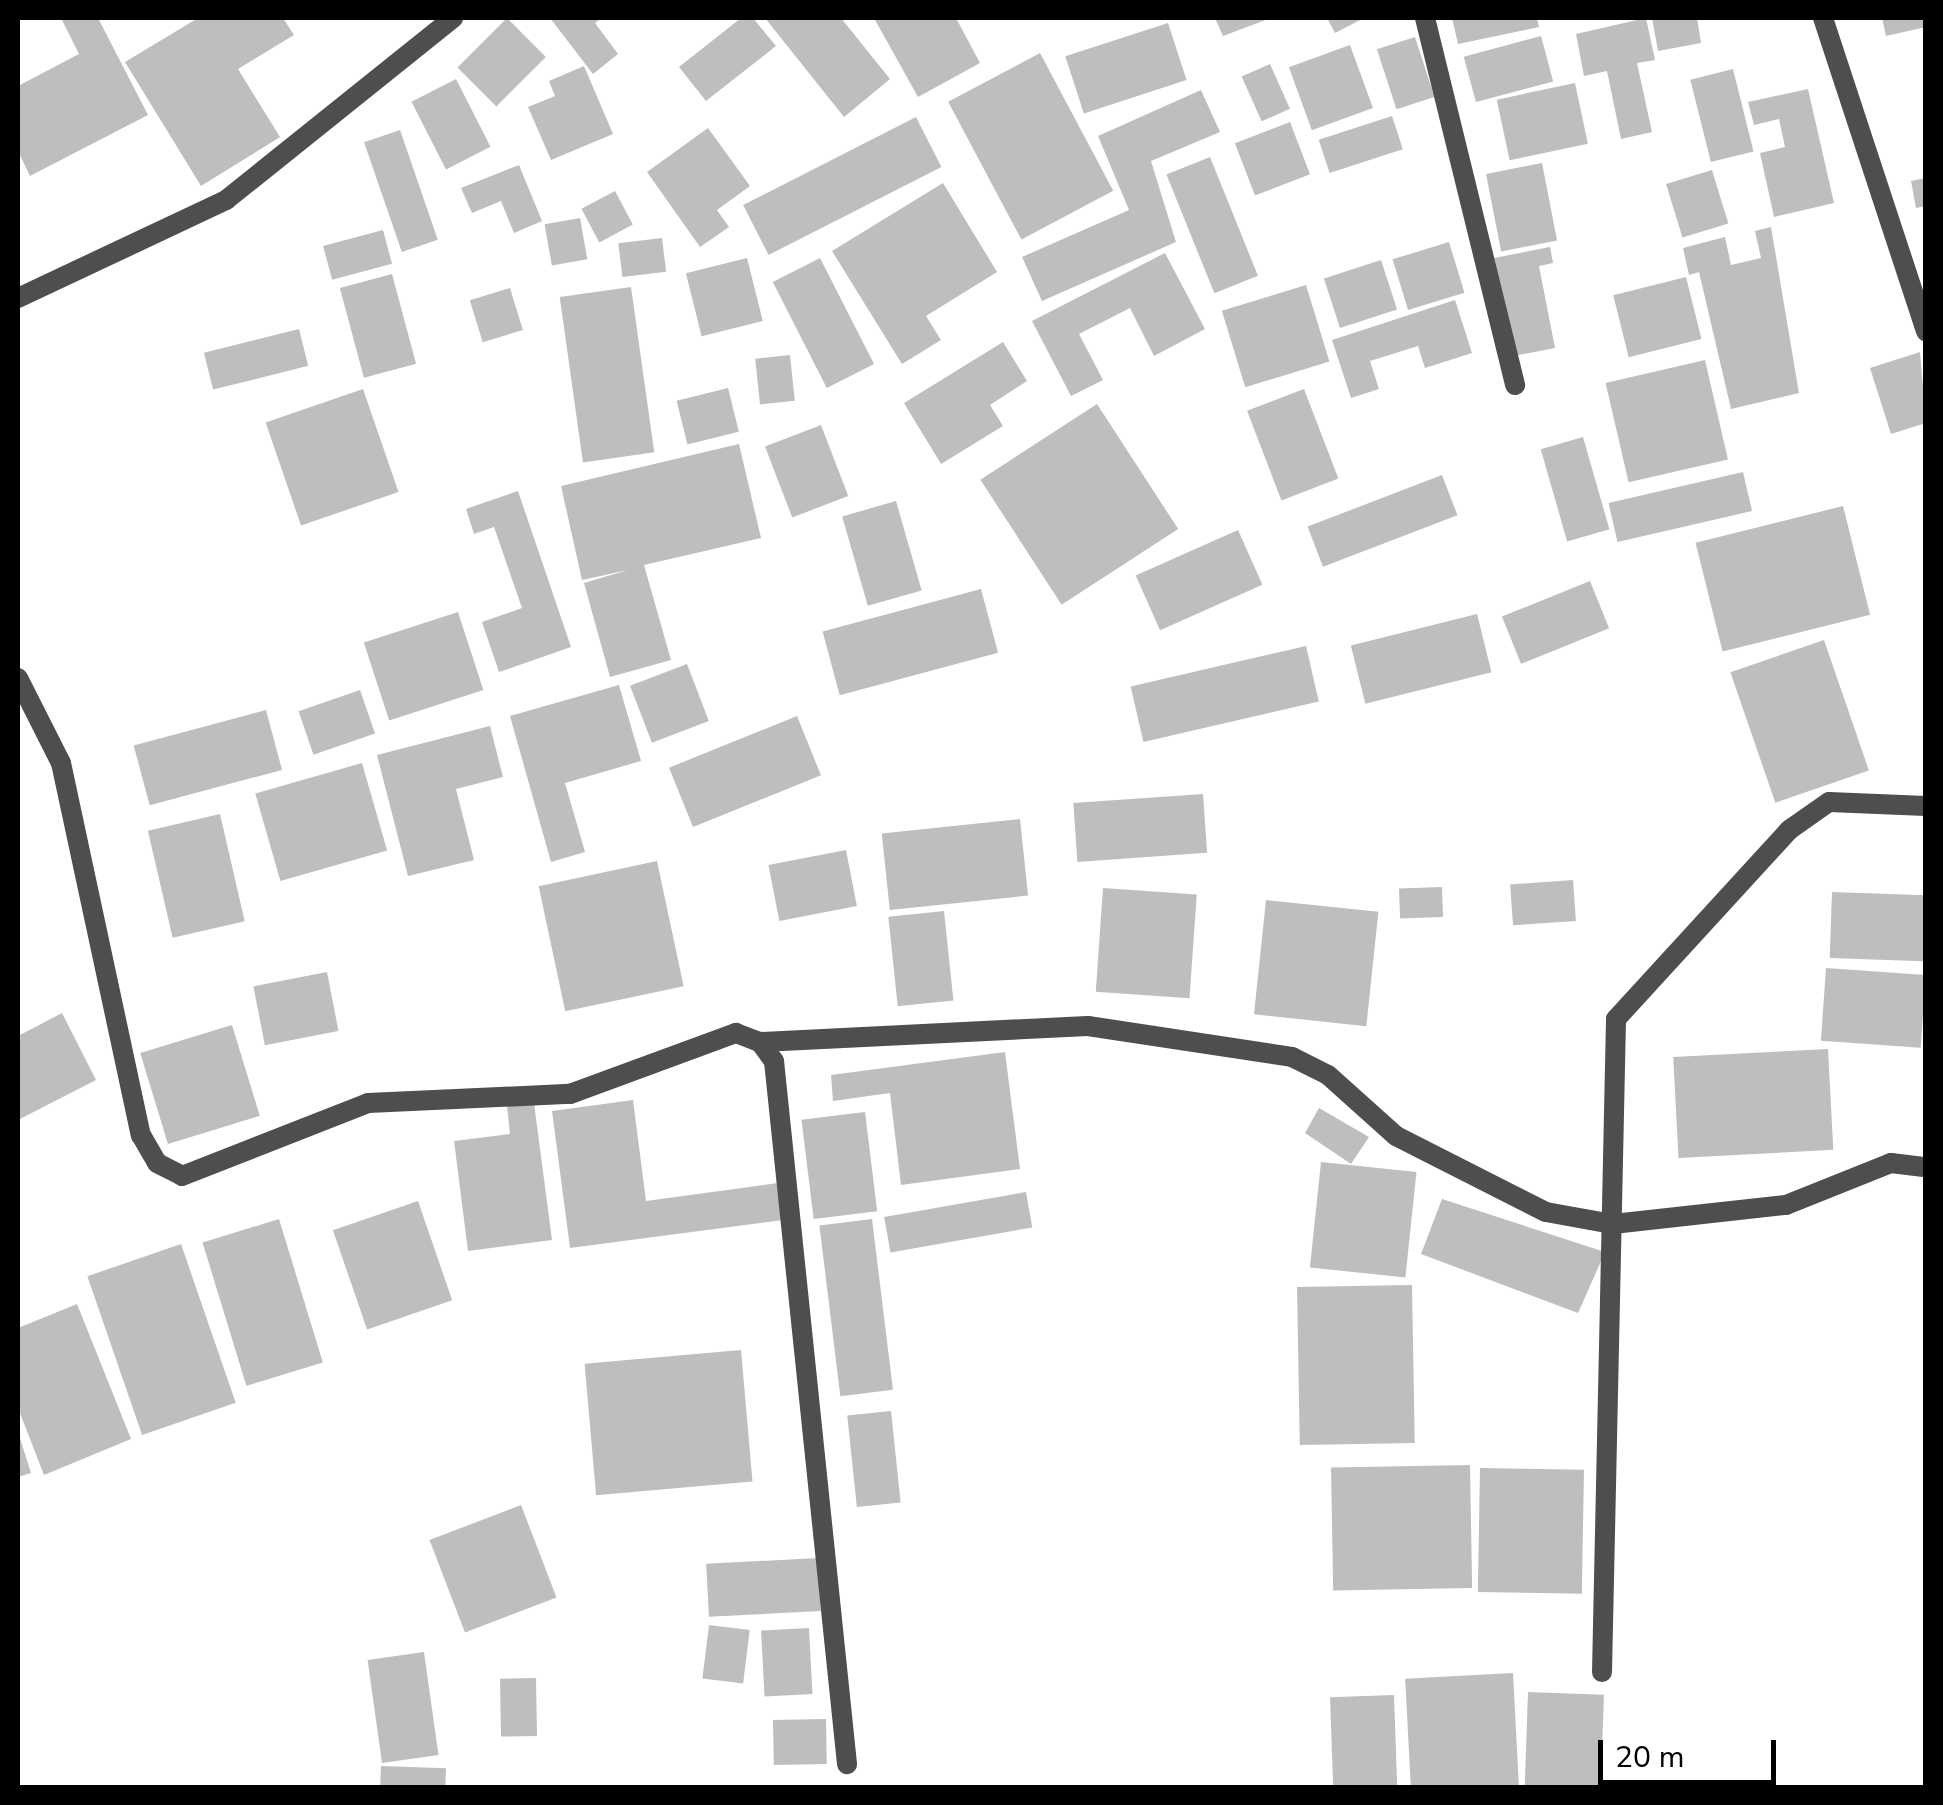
<!DOCTYPE html>
<style>
body{margin:0}
#map{position:relative;width:1943px;height:1805px;overflow:hidden;background:#fff;font-family:"Nunito Sans",sans-serif}
div>[style]{position:absolute}
.building>*{inset:0;background:#bebebe;transform-origin:0 0}
.street>*{height:20px;margin:-10px;padding:0 10px;transform-origin:10px;border-radius:10px;background:#4e4e4e}
span{translate:-50% -50%;white-space:nowrap;text-align:center;line-height:1.15;-webkit-text-stroke:10px #fff;paint-order:stroke}
.frame{position:absolute;inset:0;border:20px solid #000;pointer-events:none}
.scale{position:absolute;left:1598px;top:1740px;width:178px;height:45px;box-sizing:border-box;border:5px solid #000;border-top:0;padding-left:12px;font-size:30px;line-height:35px;white-space:nowrap;color:#000;-webkit-text-stroke:8px #fff;paint-order:stroke}
</style>
<div id="map">
<div class="building">
<i style="clip-path:polygon(61px 18px,98px 18px,148px 115px,30px 176px,18px 151px,18px 86px,79px 54px)"></i>
<i style="clip-path:polygon(198px 18px,283px 18px,294px 35px,238px 69px,280px 137px,201px 186px,125px 62px)"></i>
<i style="left:507px;top:18px;width:55px;height:70px;rotate:45deg"></i>
<i style="clip-path:polygon(550px 18px,602px 18px,595px 23px,618px 54px,593px 74px)"></i>
<i style="clip-path:polygon(741px 18px,753px 18px,776px 46px,706px 101px,679px 67px)"></i>
<i style="clip-path:polygon(765px 18px,841px 18px,890px 79px,844px 117px)"></i>
<i style="clip-path:polygon(874px 18px,956px 18px,980px 63px,918px 97px)"></i>
<i style="clip-path:polygon(1215px 18px,1271px 18px,1223px 36px)"></i>
<i style="clip-path:polygon(1327px 18px,1364px 18px,1335px 33px)"></i>
<i style="clip-path:polygon(1452px 18px,1537px 18px,1539px 27px,1458px 44px)"></i>
<i style="clip-path:polygon(1646px 18px,1655px 60px,1637px 63px,1652px 132px,1621px 139px,1607px 71px,1584px 76px,1576px 34px)"></i>
<i style="clip-path:polygon(1652px 18px,1697px 18px,1701px 43px,1658px 51px)"></i>
<i style="clip-path:polygon(1882px 18px,1926px 18px,1926px 27px,1886px 36px)"></i>
<i style="left:1168px;top:23px;width:60px;height:108px;rotate:72deg"></i>
<i style="left:1541px;top:36px;width:47px;height:80px;rotate:75deg"></i>
<i style="left:1415px;top:37px;width:63px;height:40px;rotate:72deg"></i>
<i style="left:1350px;top:45px;width:67px;height:65px;rotate:70deg"></i>
<i style="left:1040px;top:53px;width:156px;height:104px;rotate:62deg"></i>
<i style="left:1270px;top:64px;width:49px;height:31px;rotate:66deg"></i>
<i style="clip-path:polygon(584px 66px,613px 134px,551px 160px,528px 107px,555px 96px,549px 81px)"></i>
<i style="left:1733px;top:69px;width:85px;height:44px;rotate:76deg"></i>
<i style="left:456px;top:79px;width:76px;height:50px;rotate:63deg"></i>
<i style="left:1575px;top:83px;width:62px;height:80px;rotate:78deg"></i>
<i style="clip-path:polygon(1808px 89px,1834px 203px,1774px 217px,1760px 153px,1785px 147px,1779px 119px,1754px 125px,1748px 102px)"></i>
<i style="clip-path:polygon(1201px 90px,1220px 132px,1151px 161px,1176px 242px,1042px 301px,1022px 257px,1129px 210px,1098px 136px)"></i>
<i style="left:1392px;top:116px;width:35px;height:77px;rotate:72deg"></i>
<i style="left:916px;top:117px;width:56px;height:194px;rotate:63deg"></i>
<i style="left:1290px;top:122px;width:56px;height:59px;rotate:69deg"></i>
<i style="clip-path:polygon(708px 128px,750px 186px,717px 210px,729px 227px,700px 247px,647px 172px)"></i>
<i style="left:400px;top:130px;width:116px;height:38px;rotate:71deg"></i>
<i style="left:1210px;top:157px;width:128px;height:47px;rotate:68deg"></i>
<i style="left:1542px;top:163px;width:79px;height:57px;rotate:79deg"></i>
<i style="clip-path:polygon(519px 165px,542px 221px,514px 233px,501px 201px,472px 213px,461px 188px)"></i>
<i style="left:1712px;top:170px;width:56px;height:48px;rotate:73deg"></i>
<i style="clip-path:polygon(1926px 178px,1926px 206px,1916px 208px,1911px 181px)"></i>
<i style="clip-path:polygon(943px 183px,997px 272px,926px 316px,941px 340px,902px 364px,832px 251px)"></i>
<i style="left:615px;top:191px;width:38px;height:38px;rotate:62deg"></i>
<i style="left:580px;top:218px;width:42px;height:36px;rotate:80deg"></i>
<i style="clip-path:polygon(1771px 227px,1799px 393px,1731px 409px,1699px 272px,1689px 275px,1683px 248px,1725px 237px,1731px 265px,1761px 258px,1755px 231px)"></i>
<i style="left:383px;top:230px;width:35px;height:62px;rotate:75deg"></i>
<i style="left:662px;top:238px;width:34px;height:44px;rotate:83deg"></i>
<i style="left:1449px;top:242px;width:53px;height:59px;rotate:73deg"></i>
<i style="clip-path:polygon(1550px 247px,1553px 263px,1539px 266px,1555px 348px,1513px 356px,1494px 258px)"></i>
<i style="clip-path:polygon(1165px 253px,1205px 329px,1154px 356px,1130px 308px,1079px 334px,1103px 380px,1071px 396px,1032px 321px)"></i>
<i style="left:747px;top:258px;width:65px;height:63px;rotate:76deg"></i>
<i style="left:820px;top:258px;width:119px;height:53px;rotate:63deg"></i>
<i style="left:1381px;top:260px;width:52px;height:60px;rotate:72deg"></i>
<i style="left:392px;top:274px;width:93px;height:54px;rotate:75deg"></i>
<i style="left:1686px;top:277px;width:64px;height:75px;rotate:76deg"></i>
<i style="left:1306px;top:285px;width:80px;height:88px;rotate:73deg"></i>
<i style="left:631px;top:287px;width:167px;height:72px;rotate:82deg"></i>
<i style="left:510px;top:288px;width:44px;height:42px;rotate:73deg"></i>
<i style="clip-path:polygon(1455px 300px,1472px 353px,1425px 368px,1418px 346px,1370px 361px,1379px 389px,1351px 398px,1332px 340px)"></i>
<i style="left:299px;top:329px;width:38px;height:98px;rotate:76deg"></i>
<i style="clip-path:polygon(1003px 342px,1027px 381px,990px 405px,1003px 426px,941px 464px,904px 403px)"></i>
<i style="clip-path:polygon(1920px 352px,1926px 423px,1891px 434px,1870px 368px)"></i>
<i style="left:790px;top:355px;width:46px;height:35px;rotate:84deg"></i>
<i style="left:1705px;top:360px;width:102px;height:102px;rotate:77deg"></i>
<i style="left:728px;top:388px;width:45px;height:53px;rotate:76deg"></i>
<i style="left:363px;top:389px;width:109px;height:103px;rotate:71deg"></i>
<i style="left:1304px;top:389px;width:96px;height:61px;rotate:69deg"></i>
<i style="left:1097px;top:404px;width:149px;height:139px;rotate:57deg"></i>
<i style="left:821px;top:425px;width:76px;height:60px;rotate:69deg"></i>
<i style="left:1583px;top:437px;width:96px;height:44px;rotate:74deg"></i>
<i style="clip-path:polygon(739px 444px,761px 538px,644px 565px,671px 660px,610px 677px,584px 583px,628px 570px,582px 580px,561px 486px)"></i>
<i style="left:1743px;top:472px;width:40px;height:138px;rotate:77deg"></i>
<i style="left:1442px;top:475px;width:43px;height:144px;rotate:69deg"></i>
<i style="clip-path:polygon(518px 491px,571px 647px,499px 672px,482px 622px,522px 608px,494px 527px,474px 534px,466px 509px)"></i>
<i style="left:896px;top:501px;width:93px;height:56px;rotate:74deg"></i>
<i style="left:1843px;top:506px;width:112px;height:152px;rotate:76deg"></i>
<i style="left:1238px;top:530px;width:60px;height:112px;rotate:66deg"></i>
<i style="left:1590px;top:581px;width:51px;height:95px;rotate:68deg"></i>
<i style="left:981px;top:589px;width:66px;height:164px;rotate:75deg"></i>
<i style="left:458px;top:612px;width:82px;height:99px;rotate:72deg"></i>
<i style="left:1477px;top:614px;width:60px;height:130px;rotate:76deg"></i>
<i style="left:1824px;top:640px;width:138px;height:99px;rotate:71deg"></i>
<i style="left:1306px;top:646px;width:57px;height:180px;rotate:77deg"></i>
<i style="left:687px;top:664px;width:61px;height:61px;rotate:69deg"></i>
<i style="clip-path:polygon(619px 685px,641px 761px,565px 783px,585px 852px,551px 862px,510px 716px)"></i>
<i style="left:360px;top:690px;width:46px;height:65px;rotate:71deg"></i>
<i style="left:266px;top:710px;width:62px;height:137px;rotate:75deg"></i>
<i style="left:797px;top:716px;width:64px;height:138px;rotate:68deg"></i>
<i style="clip-path:polygon(490px 726px,503px 777px,456px 789px,474px 860px,408px 876px,377px 755px)"></i>
<i style="left:362px;top:763px;width:91px;height:111px;rotate:74deg"></i>
<i style="left:1203px;top:794px;width:59px;height:130px;rotate:86deg"></i>
<i style="left:220px;top:814px;width:110px;height:74px;rotate:77deg"></i>
<i style="left:1020px;top:819px;width:77px;height:139px;rotate:84deg"></i>
<i style="left:846px;top:850px;width:57px;height:79px;rotate:79deg"></i>
<i style="left:657px;top:861px;width:128px;height:121px;rotate:78deg"></i>
<i style="left:1573px;top:880px;width:41px;height:63px;rotate:86deg"></i>
<i style="left:1442px;top:887px;width:30px;height:43px;rotate:88deg"></i>
<i style="left:1103px;top:888px;width:94px;height:104px;rotate:4deg"></i>
<i style="left:1832px;top:892px;width:94px;height:66px;rotate:2deg"></i>
<i style="left:1266px;top:900px;width:113px;height:115px;rotate:6deg"></i>
<i style="left:944px;top:911px;width:90px;height:56px;rotate:84deg"></i>
<i style="left:1826px;top:968px;width:100px;height:73px;rotate:4deg"></i>
<i style="left:327px;top:972px;width:60px;height:75px;rotate:79deg"></i>
<i style="clip-path:polygon(62px 1013px,96px 1080px,18px 1120px,18px 1036px)"></i>
<i style="left:232px;top:1025px;width:95px;height:96px;rotate:73deg"></i>
<i style="left:1828px;top:1049px;width:101px;height:155px;rotate:87deg"></i>
<i style="clip-path:polygon(1005px 1052px,1020px 1169px,901px 1185px,890px 1093px,833px 1101px,831px 1075px)"></i>
<i style="clip-path:polygon(633px 1100px,646px 1201px,778px 1183px,783px 1220px,570px 1248px,552px 1111px)"></i>
<i style="clip-path:polygon(534px 1103px,552px 1240px,468px 1251px,454px 1141px,510px 1134px,507px 1106px)"></i>
<i style="clip-path:polygon(1319px 1108px,1369px 1137px,1351px 1164px,1305px 1133px)"></i>
<i style="left:865px;top:1112px;width:100px;height:64px;rotate:83deg"></i>
<i style="left:1321px;top:1162px;width:96px;height:106px;rotate:6deg"></i>
<i style="left:1026px;top:1192px;width:36px;height:144px;rotate:80deg"></i>
<i style="clip-path:polygon(1442px 1199px,1605px 1252px,1578px 1313px,1421px 1254px)"></i>
<i style="left:418px;top:1201px;width:105px;height:90px;rotate:71deg"></i>
<i style="left:279px;top:1219px;width:150px;height:80px;rotate:73deg"></i>
<i style="left:872px;top:1219px;width:172px;height:53px;rotate:83deg"></i>
<i style="left:181px;top:1244px;width:168px;height:99px;rotate:71deg"></i>
<i style="left:1412px;top:1285px;width:158px;height:115px;rotate:89deg"></i>
<i style="clip-path:polygon(77px 1304px,131px 1439px,44px 1475px,18px 1408px,18px 1328px)"></i>
<i style="left:741px;top:1350px;width:132px;height:157px;rotate:85deg"></i>
<i style="left:891px;top:1411px;width:92px;height:44px;rotate:84deg"></i>
<i style="clip-path:polygon(18px 1432px,31px 1473px,18px 1477px)"></i>
<i style="left:1470px;top:1465px;width:123px;height:139px;rotate:89deg"></i>
<i style="left:1480px;top:1468px;width:104px;height:124px;rotate:1deg"></i>
<i style="left:521px;top:1505px;width:99px;height:98px;rotate:69deg"></i>
<i style="left:818px;top:1558px;width:53px;height:112px;rotate:87deg"></i>
<i style="left:709px;top:1625px;width:41px;height:54px;rotate:7deg"></i>
<i style="left:809px;top:1628px;width:66px;height:48px;rotate:87deg"></i>
<i style="left:424px;top:1652px;width:104px;height:57px;rotate:82deg"></i>
<i style="left:1513px;top:1673px;width:115px;height:108px;rotate:87deg"></i>
<i style="left:536px;top:1678px;width:58px;height:36px;rotate:89deg"></i>
<i style="left:1528px;top:1692px;width:76px;height:96px;rotate:2deg"></i>
<i style="left:1394px;top:1695px;width:93px;height:64px;rotate:88deg"></i>
<i style="left:826px;top:1719px;width:45px;height:53px;rotate:89deg"></i>
<i style="left:381px;top:1766px;width:65px;height:22px;rotate:2deg"></i>
</div>
<div class="street">
<i style="left:1425px;top:18px;width:378px;rotate:76.2deg"></i>
<i style="left:1823px;top:18px;width:330px;rotate:71.8deg"></i>
<i style="left:18px;top:298px;width:230px;rotate:-25.2deg"></i>
<i style="left:226px;top:200px;width:291px;rotate:-38.7deg"></i>
<i style="left:18px;top:678px;width:95px;rotate:63.2deg"></i>
<i style="left:61px;top:763px;width:381px;rotate:77.9deg"></i>
<i style="left:141px;top:1135px;width:32px;rotate:60deg"></i>
<i style="left:157px;top:1163px;width:28px;rotate:27deg"></i>
<i style="left:182px;top:1176px;width:200px;rotate:-21.4deg"></i>
<i style="left:368px;top:1103px;width:202px;rotate:-2.6deg"></i>
<i style="left:570px;top:1094px;width:177px;rotate:-20.2deg"></i>
<i style="left:736px;top:1033px;width:26px;rotate:21deg"></i>
<i style="left:760px;top:1042px;width:24px;rotate:54deg"></i>
<i style="left:774px;top:1061px;width:707px;rotate:84.07deg"></i>
<i style="left:760px;top:1042px;width:328px;rotate:-2.8deg"></i>
<i style="left:1088px;top:1026px;width:206px;rotate:8.6deg"></i>
<i style="left:1292px;top:1057px;width:40px;rotate:26.6deg"></i>
<i style="left:1328px;top:1075px;width:91px;rotate:41.9deg"></i>
<i style="left:1396px;top:1136px;width:168px;rotate:26.9deg"></i>
<i style="left:1546px;top:1212px;width:68px;rotate:10.2deg"></i>
<i style="left:1613px;top:1224px;width:174px;rotate:-6.3deg"></i>
<i style="left:1786px;top:1205px;width:113px;rotate:-21.8deg"></i>
<i style="left:1891px;top:1163px;width:35px;rotate:7deg"></i>
<i style="left:1602px;top:1672px;width:653px;rotate:-88.77deg"></i>
<i style="left:1616px;top:1019px;width:256px;rotate:-47.5deg"></i>
<i style="left:1789px;top:830px;width:49px;rotate:-35deg"></i>
<i style="left:1829px;top:802px;width:97px;rotate:2.4deg"></i>
</div>
<div class="frame"></div>
<div class="scale">20 m</div>
</div>
